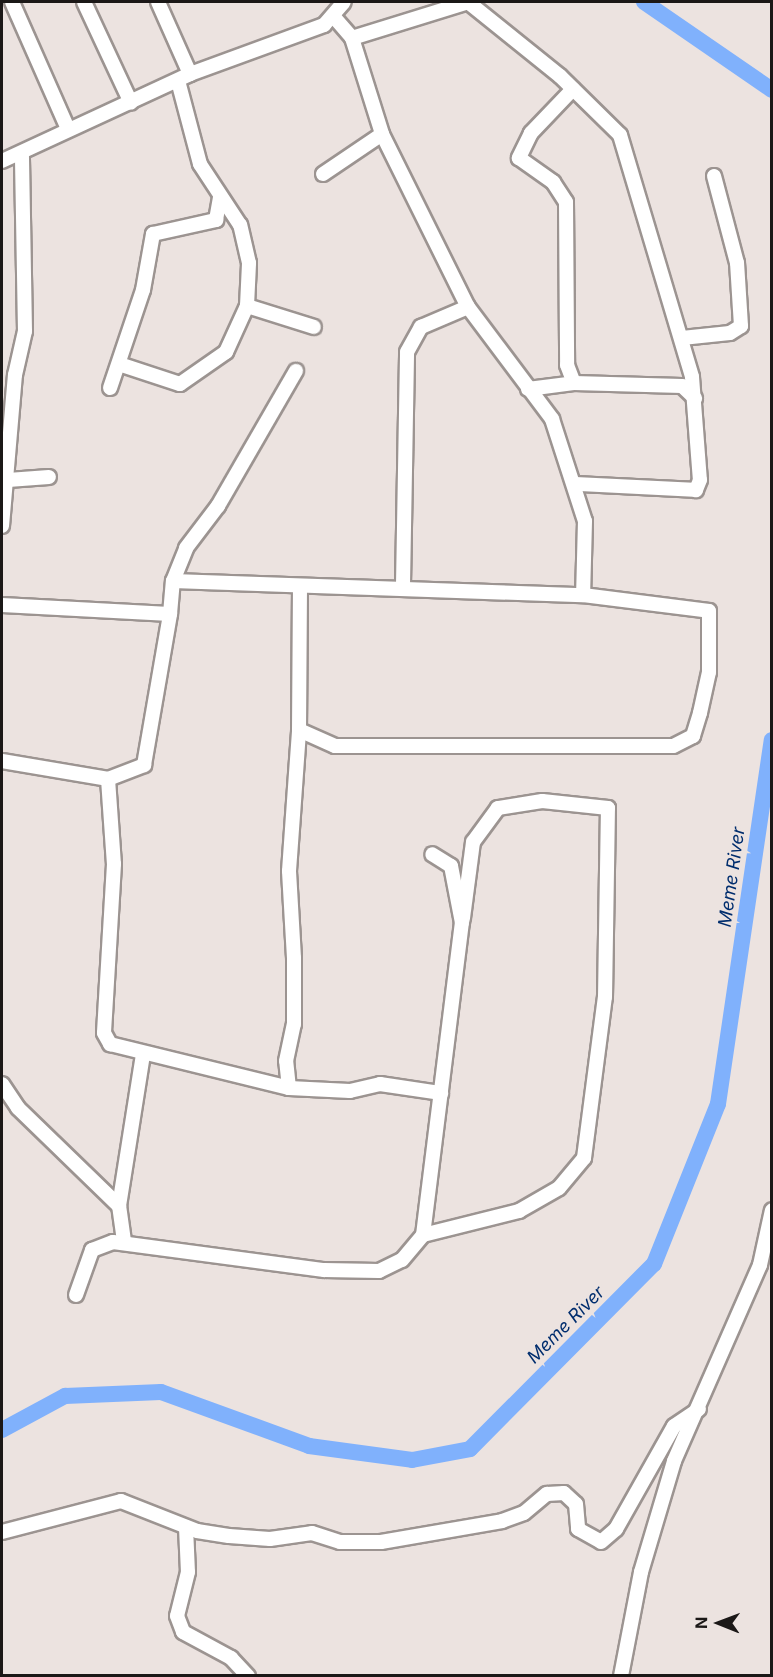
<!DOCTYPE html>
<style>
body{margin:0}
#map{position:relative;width:773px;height:1677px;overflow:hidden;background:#ece3e0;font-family:Inter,sans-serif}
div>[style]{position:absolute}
.river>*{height:16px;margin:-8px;padding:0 8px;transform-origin:8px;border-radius:8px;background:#80b1fc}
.roads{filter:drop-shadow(2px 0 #9c9491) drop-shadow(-2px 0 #9c9491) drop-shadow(0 2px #9c9491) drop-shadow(0 -2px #9c9491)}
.minor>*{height:14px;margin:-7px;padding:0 7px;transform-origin:7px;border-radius:7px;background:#fff}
span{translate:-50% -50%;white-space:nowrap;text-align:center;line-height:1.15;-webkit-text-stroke:6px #ece3e0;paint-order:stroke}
.water-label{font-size:18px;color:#002d6d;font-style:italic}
.frame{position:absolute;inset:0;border:3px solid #1b1817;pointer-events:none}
.north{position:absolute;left:689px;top:1593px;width:60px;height:60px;-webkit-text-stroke:4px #ece3e0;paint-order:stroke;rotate:271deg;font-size:16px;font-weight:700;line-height:24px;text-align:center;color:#1b1817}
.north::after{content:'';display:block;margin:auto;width:21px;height:27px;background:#1b1817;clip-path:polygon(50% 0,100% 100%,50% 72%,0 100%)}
</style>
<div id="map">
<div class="river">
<i style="left:644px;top:2px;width:155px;rotate:34.5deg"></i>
<i style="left:2px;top:1430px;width:72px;rotate:-28.4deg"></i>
<i style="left:65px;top:1396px;width:96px;rotate:-2.4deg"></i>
<i style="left:161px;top:1392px;width:158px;rotate:20deg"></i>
<i style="left:309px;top:1446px;width:104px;rotate:7.7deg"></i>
<i style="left:412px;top:1460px;width:59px;rotate:-10.7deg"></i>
<i style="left:470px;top:1449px;width:261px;rotate:-45.2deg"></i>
<i style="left:654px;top:1264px;width:172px;rotate:-68.2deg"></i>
<i style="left:718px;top:1104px;width:368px;rotate:-81.6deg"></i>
</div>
<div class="roads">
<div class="minor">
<i style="left:12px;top:2px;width:139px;rotate:66.2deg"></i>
<i style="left:84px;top:2px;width:111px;rotate:65deg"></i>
<i style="left:158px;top:2px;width:79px;rotate:66deg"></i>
<i style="left:468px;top:2px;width:118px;rotate:38.8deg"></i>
<i style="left:560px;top:76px;width:84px;rotate:44.5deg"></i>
<i style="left:620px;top:135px;width:252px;rotate:73.4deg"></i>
<i style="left:692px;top:377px;width:103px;rotate:85.6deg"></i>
<i style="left:700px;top:480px;width:11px;rotate:112deg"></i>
<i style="left:696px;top:490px;width:119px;rotate:-177.1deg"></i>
<i style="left:334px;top:17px;width:28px;rotate:49deg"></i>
<i style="left:352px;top:38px;width:101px;rotate:72.6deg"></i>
<i style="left:382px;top:134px;width:193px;rotate:63.6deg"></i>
<i style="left:468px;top:307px;width:140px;rotate:53.1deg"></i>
<i style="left:552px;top:419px;width:107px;rotate:72.1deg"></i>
<i style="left:585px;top:521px;width:74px;rotate:91.5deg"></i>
<i style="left:352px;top:38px;width:121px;rotate:-17.2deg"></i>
<i style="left:573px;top:89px;width:61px;rotate:133.7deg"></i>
<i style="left:531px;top:133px;width:28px;rotate:116deg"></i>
<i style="left:519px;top:158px;width:42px;rotate:35.2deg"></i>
<i style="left:553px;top:182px;width:24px;rotate:57deg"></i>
<i style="left:566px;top:202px;width:163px;rotate:89.6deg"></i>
<i style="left:567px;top:365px;width:19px;rotate:69deg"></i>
<i style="left:2px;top:161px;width:207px;rotate:-24.8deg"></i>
<i style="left:190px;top:74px;width:143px;rotate:-20.1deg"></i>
<i style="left:324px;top:25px;width:30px;rotate:-49deg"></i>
<i style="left:323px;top:174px;width:71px;rotate:-34.1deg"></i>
<i style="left:247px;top:306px;width:70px;rotate:17.4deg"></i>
<i style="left:682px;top:338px;width:48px;rotate:-5.9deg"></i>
<i style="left:730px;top:333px;width:13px;rotate:-32deg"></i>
<i style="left:741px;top:326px;width:63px;rotate:-93.6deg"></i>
<i style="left:737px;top:263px;width:90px;rotate:-104.8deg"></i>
<i style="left:119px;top:364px;width:64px;rotate:18.2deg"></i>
<i style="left:180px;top:384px;width:56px;rotate:-34.8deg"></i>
<i style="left:226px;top:352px;width:51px;rotate:-65.5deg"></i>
<i style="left:247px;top:306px;width:43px;rotate:-87.3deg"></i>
<i style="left:249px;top:263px;width:39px;rotate:-103deg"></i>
<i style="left:240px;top:225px;width:73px;rotate:-123.3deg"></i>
<i style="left:200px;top:164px;width:86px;rotate:-104.8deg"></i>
<i style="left:110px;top:388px;width:103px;rotate:-71.4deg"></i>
<i style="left:143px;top:290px;width:57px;rotate:-79.9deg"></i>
<i style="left:153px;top:234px;width:65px;rotate:-12.5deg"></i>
<i style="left:216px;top:220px;width:23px;rotate:-80deg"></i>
<i style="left:528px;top:389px;width:46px;rotate:-7.4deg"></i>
<i style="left:574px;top:383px;width:108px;rotate:1.6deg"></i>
<i style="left:682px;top:386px;width:18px;rotate:43deg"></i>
<i style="left:8px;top:480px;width:41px;rotate:-4.2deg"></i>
<i style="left:2px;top:526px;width:152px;rotate:-85.1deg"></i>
<i style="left:15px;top:375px;width:45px;rotate:-77.2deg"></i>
<i style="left:25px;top:331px;width:178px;rotate:-91deg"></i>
<i style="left:173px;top:581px;width:410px;rotate:2deg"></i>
<i style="left:583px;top:595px;width:127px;rotate:7.2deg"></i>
<i style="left:709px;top:611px;width:61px;rotate:90deg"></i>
<i style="left:709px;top:672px;width:42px;rotate:102.4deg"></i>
<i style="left:700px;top:713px;width:24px;rotate:107deg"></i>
<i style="left:693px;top:736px;width:22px;rotate:153deg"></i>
<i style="left:673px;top:746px;width:338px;rotate:180deg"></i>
<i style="left:335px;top:746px;width:39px;rotate:-156deg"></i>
<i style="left:403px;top:585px;width:233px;rotate:-89deg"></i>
<i style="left:407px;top:352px;width:29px;rotate:-61deg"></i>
<i style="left:421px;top:327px;width:51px;rotate:-23.1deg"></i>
<i style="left:2px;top:605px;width:168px;rotate:3.1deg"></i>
<i style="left:170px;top:614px;width:33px;rotate:-85deg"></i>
<i style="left:173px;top:581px;width:35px;rotate:-68deg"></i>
<i style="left:186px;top:548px;width:53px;rotate:-52.7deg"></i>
<i style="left:218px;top:506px;width:156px;rotate:-60deg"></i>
<i style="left:2px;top:761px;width:108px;rotate:9.6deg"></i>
<i style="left:108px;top:779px;width:39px;rotate:-21deg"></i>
<i style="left:144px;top:765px;width:153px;rotate:-80.2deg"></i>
<i style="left:108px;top:779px;width:85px;rotate:86deg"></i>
<i style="left:114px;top:864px;width:169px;rotate:93.4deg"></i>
<i style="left:104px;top:1033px;width:13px;rotate:61deg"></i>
<i style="left:110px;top:1044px;width:184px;rotate:13.8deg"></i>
<i style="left:289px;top:1088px;width:61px;rotate:2.8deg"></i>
<i style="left:350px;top:1091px;width:31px;rotate:-13deg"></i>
<i style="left:380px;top:1084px;width:62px;rotate:8.4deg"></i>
<i style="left:2px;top:1084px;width:29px;rotate:56deg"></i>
<i style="left:18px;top:1108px;width:141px;rotate:44.1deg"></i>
<i style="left:289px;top:1088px;width:27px;rotate:-96deg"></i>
<i style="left:286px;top:1061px;width:38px;rotate:-78deg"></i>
<i style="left:294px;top:1024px;width:66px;rotate:-90deg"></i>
<i style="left:294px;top:958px;width:87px;rotate:-93.3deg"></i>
<i style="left:289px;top:871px;width:141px;rotate:-85.9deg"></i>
<i style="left:299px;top:730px;width:141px;rotate:-89.6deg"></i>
<i style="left:423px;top:1235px;width:99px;rotate:-14deg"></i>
<i style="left:519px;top:1211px;width:46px;rotate:-29.9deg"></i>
<i style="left:559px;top:1188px;width:39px;rotate:-50deg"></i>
<i style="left:584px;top:1158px;width:162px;rotate:-82.6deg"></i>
<i style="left:605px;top:997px;width:189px;rotate:-89.1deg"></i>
<i style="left:608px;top:808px;width:66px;rotate:-173.9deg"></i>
<i style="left:542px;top:801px;width:45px;rotate:171deg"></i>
<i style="left:498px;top:808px;width:42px;rotate:126.3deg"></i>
<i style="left:473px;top:842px;width:77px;rotate:97.5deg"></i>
<i style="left:124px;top:1241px;width:35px;rotate:-98deg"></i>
<i style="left:119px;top:1206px;width:154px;rotate:-81deg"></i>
<i style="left:76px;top:1295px;width:48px;rotate:-70.4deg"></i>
<i style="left:92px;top:1250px;width:22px;rotate:-21deg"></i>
<i style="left:113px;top:1242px;width:213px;rotate:7.6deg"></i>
<i style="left:324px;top:1270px;width:55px;rotate:1deg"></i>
<i style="left:379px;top:1271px;width:25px;rotate:-26deg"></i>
<i style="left:402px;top:1260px;width:33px;rotate:-50deg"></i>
<i style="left:423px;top:1235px;width:314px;rotate:-82.9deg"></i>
<i style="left:462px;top:923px;width:58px;rotate:-100.9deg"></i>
<i style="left:451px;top:866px;width:22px;rotate:-148deg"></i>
<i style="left:186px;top:1527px;width:45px;rotate:87.5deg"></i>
<i style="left:188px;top:1572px;width:45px;rotate:104deg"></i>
<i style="left:177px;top:1616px;width:17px;rotate:69deg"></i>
<i style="left:183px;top:1632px;width:55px;rotate:28.4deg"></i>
<i style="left:231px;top:1658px;width:25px;rotate:47deg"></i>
<i style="left:2px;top:1532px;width:123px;rotate:-14.6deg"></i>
<i style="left:121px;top:1501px;width:82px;rotate:21.5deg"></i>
<i style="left:197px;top:1531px;width:32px;rotate:9deg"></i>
<i style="left:229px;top:1536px;width:41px;rotate:4.2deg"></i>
<i style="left:270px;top:1539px;width:42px;rotate:-8.1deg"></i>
<i style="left:312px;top:1533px;width:29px;rotate:18deg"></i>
<i style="left:340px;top:1542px;width:41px"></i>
<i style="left:381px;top:1542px;width:123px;rotate:-9.8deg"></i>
<i style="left:502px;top:1521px;width:23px;rotate:-20deg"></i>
<i style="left:524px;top:1513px;width:30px;rotate:-40deg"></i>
<i style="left:547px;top:1494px;width:17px;rotate:-3deg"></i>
<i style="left:564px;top:1493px;width:16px;rotate:43deg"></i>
<i style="left:576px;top:1504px;width:25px;rotate:85deg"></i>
<i style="left:578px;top:1529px;width:26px;rotate:29deg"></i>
<i style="left:601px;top:1542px;width:20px;rotate:-41deg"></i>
<i style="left:616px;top:1529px;width:118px;rotate:-60.6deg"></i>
<i style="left:674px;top:1426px;width:30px;rotate:-34deg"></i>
<i style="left:621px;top:1676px;width:106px;rotate:-79.1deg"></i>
<i style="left:641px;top:1572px;width:116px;rotate:-73.4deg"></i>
<i style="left:674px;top:1461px;width:214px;rotate:-66.3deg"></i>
<i style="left:760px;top:1265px;width:56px;rotate:-77.7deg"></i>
</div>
</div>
<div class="water-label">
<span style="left:732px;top:877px;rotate:-82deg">Meme River</span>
<span style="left:566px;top:1325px;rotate:-45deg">Meme River</span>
</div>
<div class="frame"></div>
<div class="north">N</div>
</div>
